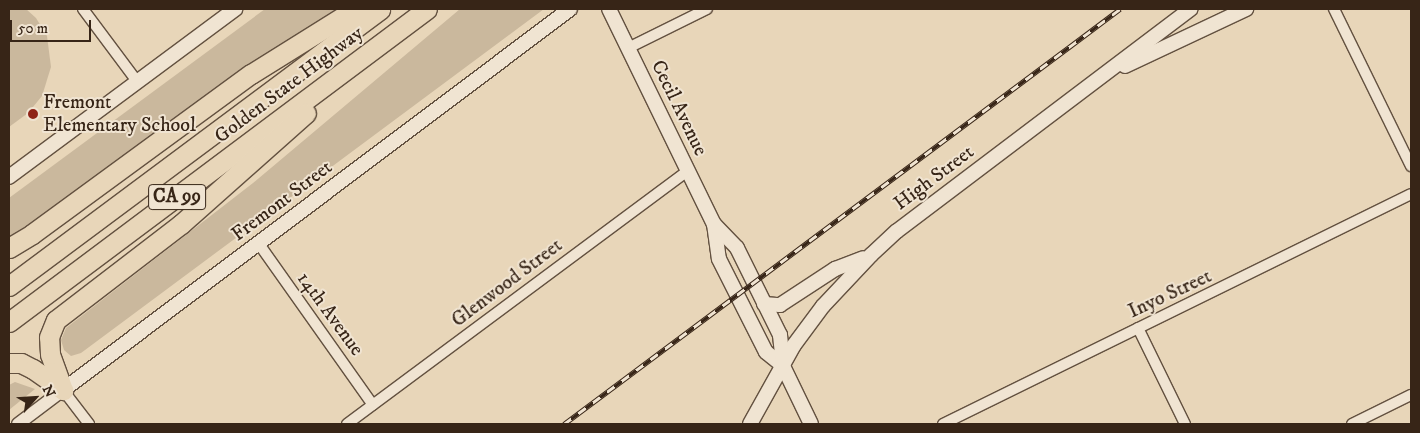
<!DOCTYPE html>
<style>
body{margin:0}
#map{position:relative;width:1420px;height:433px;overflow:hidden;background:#e8d6b9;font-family:"IM FELL DW Pica",serif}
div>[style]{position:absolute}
.green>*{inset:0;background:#cab89d}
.roads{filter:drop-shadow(1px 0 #635140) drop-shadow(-1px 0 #635140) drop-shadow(0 1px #635140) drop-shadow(0 -1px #635140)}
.minor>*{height:10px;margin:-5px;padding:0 5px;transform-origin:5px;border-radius:5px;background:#f0e4d2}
.tertiary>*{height:12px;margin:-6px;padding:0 6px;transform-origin:6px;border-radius:6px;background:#f0e4d2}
.secondary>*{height:14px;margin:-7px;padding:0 7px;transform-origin:7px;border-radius:7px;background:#f0e4d2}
.motorway>*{height:19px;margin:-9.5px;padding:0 9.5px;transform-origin:9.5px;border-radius:9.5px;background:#e8d6b9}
.rail>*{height:5px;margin-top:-2.5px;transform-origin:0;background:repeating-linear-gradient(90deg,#f0e4d2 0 9px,#372517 0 18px);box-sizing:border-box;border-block:1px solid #372517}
.dots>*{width:14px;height:14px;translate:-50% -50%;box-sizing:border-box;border:2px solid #f0e4d2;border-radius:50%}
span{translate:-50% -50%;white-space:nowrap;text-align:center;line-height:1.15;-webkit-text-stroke:4px #f0e4d2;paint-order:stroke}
.shield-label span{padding:1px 4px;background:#f0e4d2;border:1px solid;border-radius:4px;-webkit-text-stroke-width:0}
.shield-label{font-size:19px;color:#372517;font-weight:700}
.street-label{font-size:20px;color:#372517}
.poi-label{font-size:20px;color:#372517}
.left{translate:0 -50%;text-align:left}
.frame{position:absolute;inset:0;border:10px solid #372517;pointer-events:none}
.north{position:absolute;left:10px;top:373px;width:50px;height:50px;-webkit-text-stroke:4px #f0e4d2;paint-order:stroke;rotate:64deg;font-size:14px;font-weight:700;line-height:20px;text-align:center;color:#372517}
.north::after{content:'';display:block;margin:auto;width:18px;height:22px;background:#372517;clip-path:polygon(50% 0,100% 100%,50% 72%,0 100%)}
.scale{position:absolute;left:10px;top:20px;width:81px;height:22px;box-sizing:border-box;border:2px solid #372517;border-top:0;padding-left:6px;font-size:15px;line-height:18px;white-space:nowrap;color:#372517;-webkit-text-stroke:4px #f0e4d2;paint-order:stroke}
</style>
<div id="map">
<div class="green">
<i style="clip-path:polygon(9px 9px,26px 9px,36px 18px,47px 36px,51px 67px,42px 96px,28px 113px,9px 127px)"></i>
<i style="clip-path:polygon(265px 9px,346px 9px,9px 238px,9px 198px)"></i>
<i style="clip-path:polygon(460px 9px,544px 9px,81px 353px,71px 356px,64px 350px,61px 340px,66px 328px,253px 183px)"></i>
<i style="clip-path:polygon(15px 382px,35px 389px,9px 410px,9px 385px)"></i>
</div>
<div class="roads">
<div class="minor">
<i style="left:83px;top:9px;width:89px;rotate:53.3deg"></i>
<i style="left:1334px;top:9px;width:175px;rotate:63.9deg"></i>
<i style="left:628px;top:48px;width:88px;rotate:-26.3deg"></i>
<i style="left:259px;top:244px;width:197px;rotate:54.7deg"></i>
<i style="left:1138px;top:328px;width:107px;rotate:63.9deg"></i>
<i style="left:63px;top:390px;width:43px;rotate:52.6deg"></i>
<i style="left:347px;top:424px;width:425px;rotate:-36.6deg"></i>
<i style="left:943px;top:424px;width:521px;rotate:-26.17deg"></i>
<i style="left:1352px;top:424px;width:66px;rotate:-26.2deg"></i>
</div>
<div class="tertiary">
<i style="left:18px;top:424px;width:56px;rotate:-37.1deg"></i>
</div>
<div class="secondary">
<i style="left:609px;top:9px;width:239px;rotate:64deg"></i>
<i style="left:714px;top:224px;width:35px;rotate:82deg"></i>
<i style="left:719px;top:259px;width:104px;rotate:63.2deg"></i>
<i style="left:766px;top:352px;width:22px;rotate:39deg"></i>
<i style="left:1125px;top:66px;width:134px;rotate:-25.2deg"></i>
<i style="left:9px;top:177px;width:282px;rotate:-36.6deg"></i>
<i style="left:714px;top:224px;width:33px;rotate:46deg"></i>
<i style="left:737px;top:248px;width:97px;rotate:63.7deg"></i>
<i style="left:780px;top:335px;width:31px;rotate:84deg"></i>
<i style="left:783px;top:366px;width:64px;rotate:64.2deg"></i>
<i style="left:764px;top:304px;width:16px;rotate:4deg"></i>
<i style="left:780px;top:305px;width:66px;rotate:-33.2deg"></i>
<i style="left:835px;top:269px;width:30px;rotate:-21deg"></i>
<i style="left:63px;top:390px;width:634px;rotate:-36.92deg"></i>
<i style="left:750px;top:424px;width:90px;rotate:-60.9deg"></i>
<i style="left:794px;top:345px;width:49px;rotate:-53.4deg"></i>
<i style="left:823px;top:306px;width:70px;rotate:-46.7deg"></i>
<i style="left:871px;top:255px;width:35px;rotate:-43deg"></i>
<i style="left:897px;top:231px;width:368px;rotate:-37.1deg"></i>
</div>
<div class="motorway">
<i style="left:9px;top:248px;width:27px;rotate:-31deg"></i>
<i style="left:32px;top:234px;width:271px;rotate:-36.2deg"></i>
<i style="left:251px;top:74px;width:123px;rotate:-32deg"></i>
<i style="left:9px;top:286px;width:463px;rotate:-36.7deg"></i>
<i style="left:9px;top:322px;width:522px;rotate:-36.83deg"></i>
<i style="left:9px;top:363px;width:12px"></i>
<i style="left:21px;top:363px;width:13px;rotate:27deg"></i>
<i style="left:33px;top:369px;width:37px;rotate:35deg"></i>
<i style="left:63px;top:390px;width:38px;rotate:-110deg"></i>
<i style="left:50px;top:354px;width:17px;rotate:-93deg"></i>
<i style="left:49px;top:337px;width:18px;rotate:-68deg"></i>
<i style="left:56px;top:320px;width:158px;rotate:-37.5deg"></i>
<i style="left:181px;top:224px;width:167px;rotate:-41.6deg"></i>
</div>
</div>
<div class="rail">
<i style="left:564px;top:424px;width:694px;rotate:-36.74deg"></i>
</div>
<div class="dots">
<i style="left:33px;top:114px;background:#8f2418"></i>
</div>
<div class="shield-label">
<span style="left:177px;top:197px">CA 99</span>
</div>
<div class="street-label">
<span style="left:289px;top:85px;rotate:-37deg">Golden State Highway</span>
<span style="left:679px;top:108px;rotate:64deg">Cecil Avenue</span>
<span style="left:934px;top:178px;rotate:-37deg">High Street</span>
<span style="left:282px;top:201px;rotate:-37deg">Fremont Street</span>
<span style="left:507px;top:283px;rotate:-37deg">Glenwood Street</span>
<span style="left:1170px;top:294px;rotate:-25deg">Inyo Street</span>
<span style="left:330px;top:314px;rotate:54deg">14th Avenue</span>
</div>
<div class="poi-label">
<span class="left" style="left:43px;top:114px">Fremont<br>Elementary School</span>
</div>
<div class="frame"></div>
<div class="north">N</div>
<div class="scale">50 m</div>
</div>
